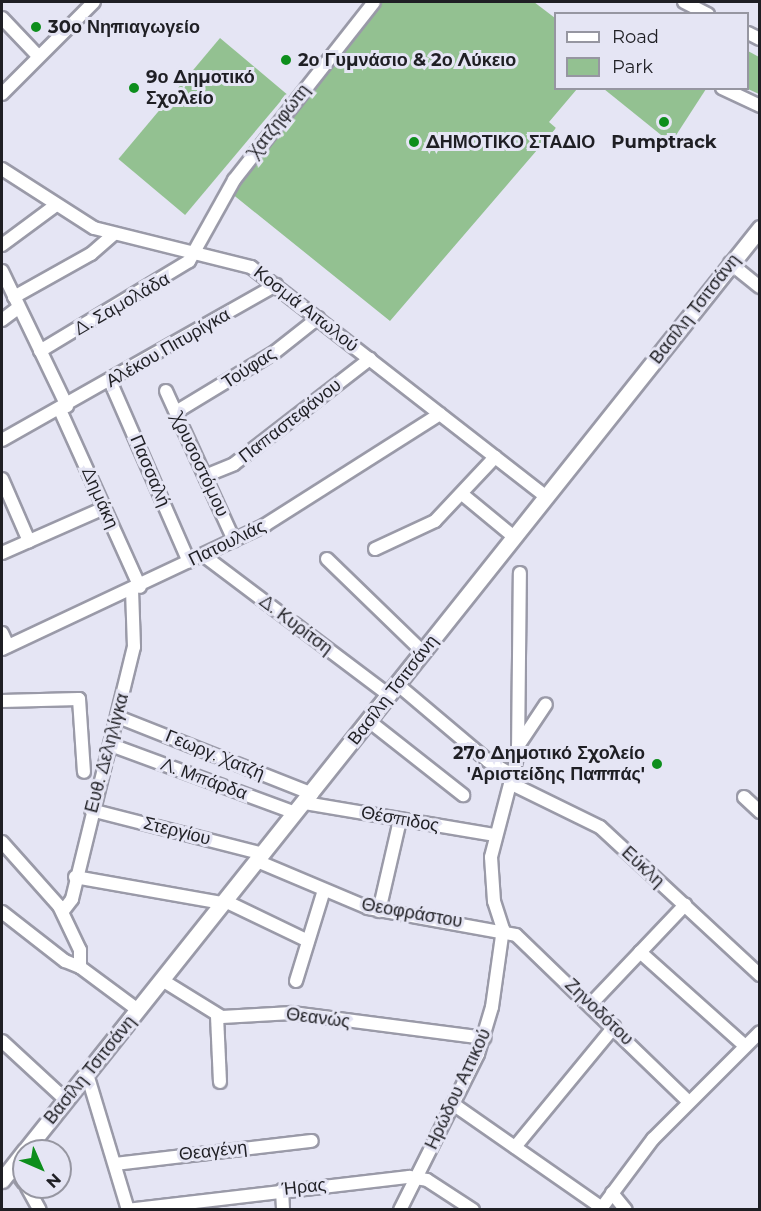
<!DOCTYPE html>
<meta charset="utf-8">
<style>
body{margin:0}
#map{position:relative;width:761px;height:1211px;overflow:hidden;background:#e5e5f4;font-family:Montserrat,sans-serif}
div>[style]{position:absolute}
.green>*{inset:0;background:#93c191;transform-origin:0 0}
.roads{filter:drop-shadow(2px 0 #9a9aa8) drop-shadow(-2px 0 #9a9aa8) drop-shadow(0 2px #9a9aa8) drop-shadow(0 -2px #9a9aa8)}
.minor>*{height:12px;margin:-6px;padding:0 6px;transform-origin:6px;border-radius:6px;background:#fff}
.major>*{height:15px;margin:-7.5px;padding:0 7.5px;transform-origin:7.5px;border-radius:7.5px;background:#fff}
.dots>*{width:16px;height:16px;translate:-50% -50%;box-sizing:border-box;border:3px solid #e5e5f4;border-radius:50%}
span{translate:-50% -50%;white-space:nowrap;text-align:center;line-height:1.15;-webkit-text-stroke:6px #e5e5f4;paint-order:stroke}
.poi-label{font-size:18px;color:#1f1f24;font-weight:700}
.left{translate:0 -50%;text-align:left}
.right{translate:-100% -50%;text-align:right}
.street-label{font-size:18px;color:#1f1f24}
.frame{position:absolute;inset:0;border:3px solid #1f1f24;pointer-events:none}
.legend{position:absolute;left:554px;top:12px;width:195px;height:78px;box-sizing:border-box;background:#e5e5f4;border:2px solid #9696a1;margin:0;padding:8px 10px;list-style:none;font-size:18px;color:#1f1f24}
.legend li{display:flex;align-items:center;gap:12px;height:30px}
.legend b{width:30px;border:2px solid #9696a1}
.north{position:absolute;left:12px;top:1139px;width:60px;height:60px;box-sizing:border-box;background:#e5e5f4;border:2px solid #9696a1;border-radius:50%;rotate:135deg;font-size:16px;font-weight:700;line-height:24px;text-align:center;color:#1f1f24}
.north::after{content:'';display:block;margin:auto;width:21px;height:27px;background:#0d8e1c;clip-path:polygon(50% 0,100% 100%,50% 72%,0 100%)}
</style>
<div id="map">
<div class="green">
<i style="clip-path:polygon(382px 2px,534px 2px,555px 18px,556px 88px,577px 89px,549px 122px,556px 128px,390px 321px,231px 193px)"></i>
<i style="left:220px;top:38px;width:87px;height:158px;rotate:40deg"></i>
<i style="clip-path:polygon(748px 51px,759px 57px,759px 94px,748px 89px)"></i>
<i style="clip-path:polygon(604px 89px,706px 89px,671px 143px)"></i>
</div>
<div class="roads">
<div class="minor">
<i style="left:684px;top:2px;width:27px;rotate:27deg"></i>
<i style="left:2px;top:18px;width:52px;rotate:46.5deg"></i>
<i style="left:748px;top:33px;width:13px;rotate:27deg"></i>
<i style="left:722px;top:88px;width:42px;rotate:25.3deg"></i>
<i style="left:2px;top:94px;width:130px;rotate:-45deg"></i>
<i style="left:2px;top:169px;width:109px;rotate:32.7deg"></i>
<i style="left:94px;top:228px;width:162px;rotate:14deg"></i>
<i style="left:251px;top:267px;width:374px;rotate:37.9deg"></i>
<i style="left:2px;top:245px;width:67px;rotate:-36.5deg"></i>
<i style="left:730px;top:263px;width:38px;rotate:39deg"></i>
<i style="left:2px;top:271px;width:150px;rotate:64.3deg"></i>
<i style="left:14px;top:297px;width:88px;rotate:-29.2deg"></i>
<i style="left:91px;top:254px;width:30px;rotate:-41deg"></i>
<i style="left:2px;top:320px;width:21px;rotate:-37deg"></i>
<i style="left:40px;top:351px;width:174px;rotate:-31.1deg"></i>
<i style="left:189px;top:261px;width:93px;rotate:-60.9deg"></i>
<i style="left:234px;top:180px;width:226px;rotate:-51.8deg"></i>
<i style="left:110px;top:381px;width:197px;rotate:66.4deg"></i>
<i style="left:166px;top:391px;width:164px;rotate:65.5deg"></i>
<i style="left:60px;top:410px;width:194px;rotate:65.7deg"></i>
<i style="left:176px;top:412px;width:116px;rotate:-31.2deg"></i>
<i style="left:275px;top:352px;width:55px;rotate:-38.3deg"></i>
<i style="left:2px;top:440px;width:315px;rotate:-29.5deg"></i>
<i style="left:205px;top:476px;width:31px;rotate:-22deg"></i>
<i style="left:234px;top:464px;width:172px;rotate:-37.7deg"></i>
<i style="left:2px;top:479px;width:68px;rotate:66.5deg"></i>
<i style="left:462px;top:494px;width:67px;rotate:39.6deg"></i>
<i style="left:375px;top:549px;width:66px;rotate:-25deg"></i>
<i style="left:435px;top:521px;width:88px;rotate:-46.8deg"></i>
<i style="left:2px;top:553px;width:111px;rotate:-23.8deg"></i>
<i style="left:203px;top:555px;width:233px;rotate:37deg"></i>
<i style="left:327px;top:559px;width:134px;rotate:44.1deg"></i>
<i style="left:2px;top:633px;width:14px;rotate:65deg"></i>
<i style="left:2px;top:649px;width:291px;rotate:-25.2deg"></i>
<i style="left:265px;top:525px;width:207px;rotate:-32.4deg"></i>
<i style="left:397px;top:684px;width:119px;rotate:40.2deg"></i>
<i style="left:488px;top:761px;width:28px;rotate:30deg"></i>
<i style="left:2px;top:701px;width:77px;rotate:-1.5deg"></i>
<i style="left:79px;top:699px;width:73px;rotate:86.1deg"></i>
<i style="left:118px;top:717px;width:209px;rotate:21.6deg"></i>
<i style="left:369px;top:721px;width:120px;rotate:38.2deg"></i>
<i style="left:111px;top:745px;width:197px;rotate:20.2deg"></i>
<i style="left:518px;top:746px;width:50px;rotate:-56.3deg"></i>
<i style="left:510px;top:783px;width:100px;rotate:26.1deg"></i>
<i style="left:600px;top:827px;width:218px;rotate:42.8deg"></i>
<i style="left:744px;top:797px;width:22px;rotate:43deg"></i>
<i style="left:305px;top:803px;width:193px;rotate:9.6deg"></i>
<i style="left:91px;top:810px;width:178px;rotate:14.3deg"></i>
<i style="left:2px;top:842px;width:86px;rotate:48.3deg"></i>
<i style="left:59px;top:906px;width:49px;rotate:64.5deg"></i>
<i style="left:80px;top:950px;width:17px;rotate:90deg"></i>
<i style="left:257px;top:861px;width:121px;rotate:22.9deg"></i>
<i style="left:368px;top:908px;width:150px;rotate:10.3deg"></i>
<i style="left:516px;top:935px;width:240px;rotate:44deg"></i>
<i style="left:75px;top:877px;width:150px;rotate:10deg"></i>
<i style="left:225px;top:901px;width:92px;rotate:25.7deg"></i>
<i style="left:63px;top:911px;width:15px;rotate:-53deg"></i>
<i style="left:72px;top:899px;width:260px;rotate:-76.2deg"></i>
<i style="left:134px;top:647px;width:56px;rotate:-92deg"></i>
<i style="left:379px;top:911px;width:93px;rotate:-77deg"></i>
<i style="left:2px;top:912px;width:80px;rotate:37.9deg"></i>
<i style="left:65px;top:961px;width:16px;rotate:22deg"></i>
<i style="left:640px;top:952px;width:141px;rotate:41.8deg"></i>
<i style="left:80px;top:967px;width:72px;rotate:36.6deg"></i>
<i style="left:162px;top:980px;width:70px;rotate:31.7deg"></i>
<i style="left:222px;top:1017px;width:70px;rotate:-3.3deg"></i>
<i style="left:292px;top:1013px;width:194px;rotate:7.4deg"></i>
<i style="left:296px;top:981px;width:95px;rotate:-72.9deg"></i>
<i style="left:591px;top:1004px;width:137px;rotate:-46.5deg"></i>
<i style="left:217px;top:1016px;width:66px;rotate:87.4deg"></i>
<i style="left:2px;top:1041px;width:87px;rotate:42.7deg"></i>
<i style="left:87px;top:1074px;width:142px;rotate:73.2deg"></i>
<i style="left:453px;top:1104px;width:182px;rotate:34.9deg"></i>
<i style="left:515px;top:1147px;width:156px;rotate:-50.5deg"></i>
<i style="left:115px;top:1164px;width:198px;rotate:-6.7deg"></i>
<i style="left:12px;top:1167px;width:20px;rotate:53deg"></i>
<i style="left:27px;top:1187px;width:26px;rotate:61deg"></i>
<i style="left:282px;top:1190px;width:20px;rotate:87deg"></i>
<i style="left:612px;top:1193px;width:22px;rotate:51deg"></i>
<i style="left:127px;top:1210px;width:284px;rotate:-6.7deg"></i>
<i style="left:409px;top:1177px;width:18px;rotate:9deg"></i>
<i style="left:427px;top:1180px;width:55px;rotate:33.1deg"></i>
<i style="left:400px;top:1210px;width:174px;rotate:-63.4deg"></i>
<i style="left:478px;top:1054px;width:49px;rotate:-73.4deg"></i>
<i style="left:492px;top:1007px;width:79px;rotate:-82deg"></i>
<i style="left:503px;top:929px;width:29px;rotate:-108deg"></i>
<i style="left:494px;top:901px;width:44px;rotate:-93.9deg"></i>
<i style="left:491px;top:857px;width:107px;rotate:-75.4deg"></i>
<i style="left:518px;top:753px;width:180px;rotate:-89.4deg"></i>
<i style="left:600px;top:1210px;width:89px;rotate:-53.3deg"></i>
<i style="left:653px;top:1139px;width:151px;rotate:-45deg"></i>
</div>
<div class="major">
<i style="left:25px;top:1151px;width:1180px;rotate:-51.47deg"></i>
<i style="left:2px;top:1180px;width:36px;rotate:-52deg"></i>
</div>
</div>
<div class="dots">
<i style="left:36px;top:27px;background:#0d8e1c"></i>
<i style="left:286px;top:60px;background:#0d8e1c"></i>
<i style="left:134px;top:88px;background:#0d8e1c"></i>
<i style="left:664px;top:122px;background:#0d8e1c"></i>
<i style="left:414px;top:142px;background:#0d8e1c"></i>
<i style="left:657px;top:764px;background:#0d8e1c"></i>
</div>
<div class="poi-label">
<span class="left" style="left:48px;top:27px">30ο Νηπιαγωγείο</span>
<span class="left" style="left:298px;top:60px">2ο Γυμνάσιο &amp; 2ο Λύκειο</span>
<span class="left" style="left:146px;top:88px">9ο Δημοτικό<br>Σχολείο</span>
<span class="left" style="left:426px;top:142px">ΔΗΜΟΤΙΚΟ ΣΤΑΔΙΟ</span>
<span style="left:664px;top:142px">Pumptrack</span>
<span class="right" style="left:645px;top:764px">27ο Δημοτικό Σχολείο<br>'Αριστείδης Παππάς'</span>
</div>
<div class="street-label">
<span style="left:279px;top:121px;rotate:-52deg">Χατζηφώτη</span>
<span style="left:122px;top:304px;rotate:-30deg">Δ. Σαμολάδα</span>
<span style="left:306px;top:309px;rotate:38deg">Κοσμά Αιτωλού</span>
<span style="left:695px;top:309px;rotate:-52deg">Βασίλη Τσιτσάνη</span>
<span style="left:168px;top:348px;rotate:-30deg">Αλέκου Πιτυρίγκα</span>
<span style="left:249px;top:368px;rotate:-33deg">Τούφας</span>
<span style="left:290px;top:421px;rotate:-38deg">Παπαστεφάνου</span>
<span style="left:200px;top:465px;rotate:65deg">Χρυσοστόμου</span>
<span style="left:150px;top:471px;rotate:67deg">Πασσαλή</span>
<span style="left:100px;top:498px;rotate:66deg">Δημάκη</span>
<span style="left:227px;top:543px;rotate:-26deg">Πατουλιάς</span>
<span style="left:296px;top:625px;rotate:37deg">Δ. Κυρίτση</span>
<span style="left:393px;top:690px;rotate:-52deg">Βασίλη Τσιτσάνη</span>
<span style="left:107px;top:753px;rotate:-75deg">Ευθ. Δεληλίγκα</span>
<span style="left:215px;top:755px;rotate:22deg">Γεωργ. Χατζή</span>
<span style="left:204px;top:779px;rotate:20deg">Λ. Μπάρδα</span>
<span style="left:400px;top:819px;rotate:10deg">Θέσπιδος</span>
<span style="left:177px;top:831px;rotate:14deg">Στεργίου</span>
<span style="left:643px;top:867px;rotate:43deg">Εύκλη</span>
<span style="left:412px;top:913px;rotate:10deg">Θεοφράστου</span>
<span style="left:599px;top:1012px;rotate:44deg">Ζηνοδότου</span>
<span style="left:318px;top:1018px;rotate:7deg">Θεανώς</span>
<span style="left:90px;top:1070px;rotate:-51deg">Βασίλη Τσιτσάνη</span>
<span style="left:458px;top:1089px;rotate:-65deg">Ηρώδου Αττικού</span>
<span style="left:213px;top:1151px;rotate:-6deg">Θεαγένη</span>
<span style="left:304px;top:1187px;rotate:-6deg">Ήρας</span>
</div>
<div class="frame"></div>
<ul class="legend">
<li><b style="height:8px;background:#fff"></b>Road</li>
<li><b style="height:16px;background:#93c191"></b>Park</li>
</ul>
<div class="north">N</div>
</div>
